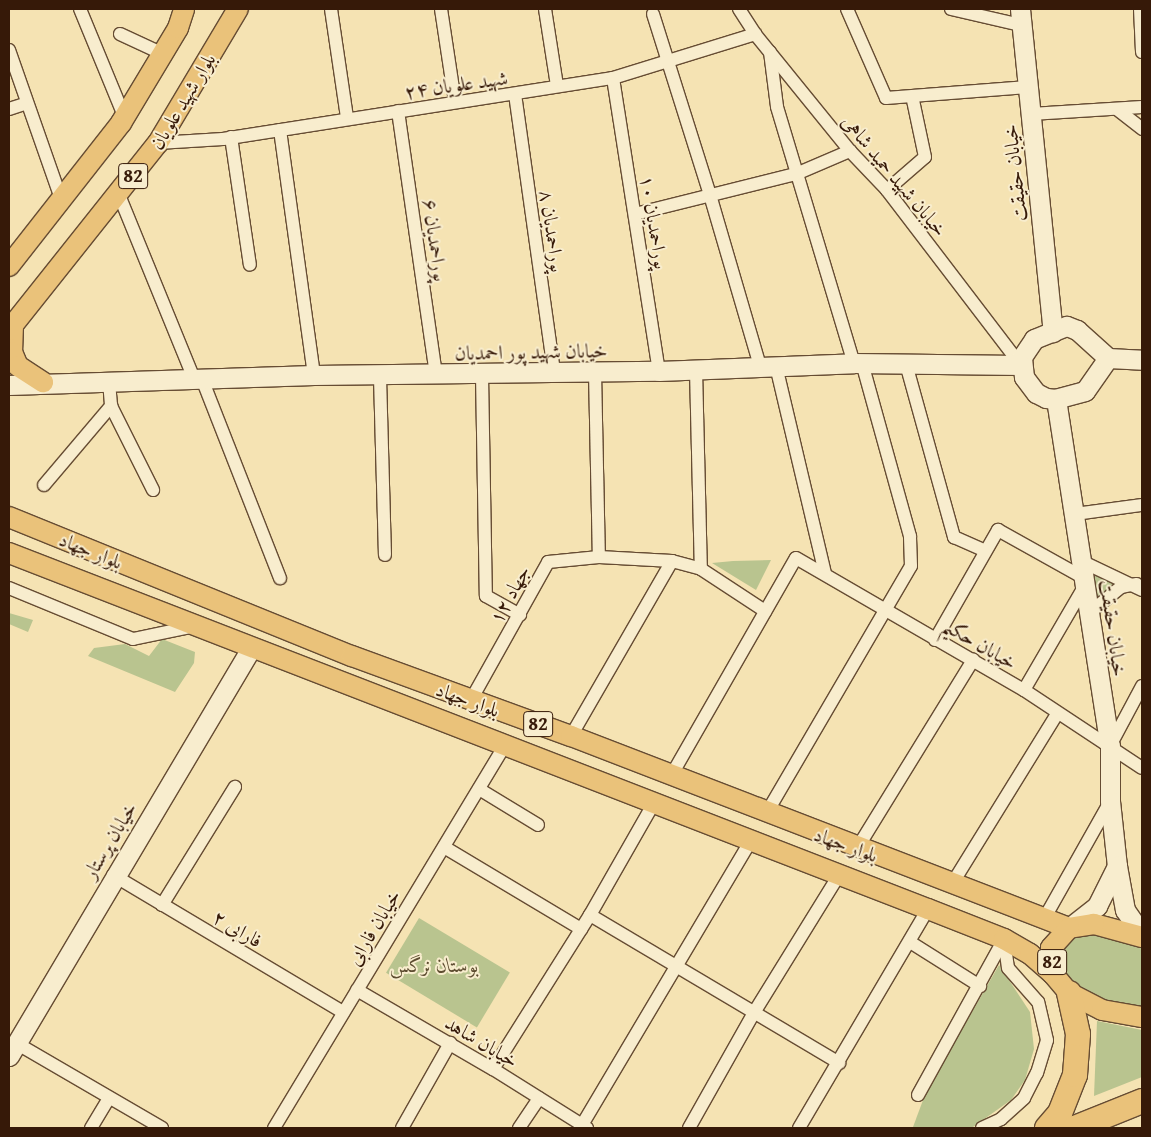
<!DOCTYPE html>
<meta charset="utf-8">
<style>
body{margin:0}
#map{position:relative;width:1151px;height:1137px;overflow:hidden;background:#f5e3b3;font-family:"Gentium Book Plus",Amiri,serif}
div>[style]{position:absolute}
.green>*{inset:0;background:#b9c48f;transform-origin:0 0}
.roads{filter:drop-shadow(1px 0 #664c33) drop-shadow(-1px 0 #664c33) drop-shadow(0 1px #664c33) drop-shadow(0 -1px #664c33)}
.street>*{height:12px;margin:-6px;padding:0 6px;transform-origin:6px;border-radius:6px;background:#f8edce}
.secondary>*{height:19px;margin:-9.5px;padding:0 9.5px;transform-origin:9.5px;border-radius:9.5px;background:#f8edce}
.primary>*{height:20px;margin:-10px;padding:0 10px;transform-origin:10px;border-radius:10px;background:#eac27a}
.highway>*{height:24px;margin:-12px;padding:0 12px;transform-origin:12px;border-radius:12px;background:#eac27a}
span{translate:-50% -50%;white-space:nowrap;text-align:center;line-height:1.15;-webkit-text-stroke:4px #f8edce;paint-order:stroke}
.shield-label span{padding:1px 4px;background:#f8edce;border:1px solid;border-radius:4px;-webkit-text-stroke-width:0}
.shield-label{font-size:19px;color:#361908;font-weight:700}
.street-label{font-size:20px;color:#361908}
.park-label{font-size:20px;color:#5d4c30;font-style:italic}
.frame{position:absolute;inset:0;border:10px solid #361908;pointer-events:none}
</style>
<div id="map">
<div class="green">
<i style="clip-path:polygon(771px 560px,756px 590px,712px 563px,733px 561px)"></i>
<i style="clip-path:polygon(1084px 563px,1133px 584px,1089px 613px)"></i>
<i style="clip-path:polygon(9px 613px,33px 620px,28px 632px,9px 624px)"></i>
<i style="clip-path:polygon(162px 639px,195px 652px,194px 663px,175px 692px,88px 656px,94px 648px,125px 644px,149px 656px)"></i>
<i style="left:419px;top:918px;width:106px;height:64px;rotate:31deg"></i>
<i style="clip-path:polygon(1113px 931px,1142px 944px,1142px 1010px,1109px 1006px,1078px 992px,1058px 963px,1064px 946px,1080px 934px)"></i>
<i style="clip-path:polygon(999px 965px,1030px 1012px,1034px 1049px,1025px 1080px,1011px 1100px,973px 1127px,913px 1127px,926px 1092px)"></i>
<i style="clip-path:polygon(1097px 1021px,1142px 1030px,1142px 1077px,1094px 1096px)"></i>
</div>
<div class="roads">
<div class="street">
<i style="left:80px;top:9px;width:118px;rotate:67.6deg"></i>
<i style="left:331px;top:9px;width:110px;rotate:81.6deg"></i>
<i style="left:441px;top:9px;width:94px;rotate:81.4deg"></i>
<i style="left:545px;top:9px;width:78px;rotate:81.1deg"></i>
<i style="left:739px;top:9px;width:30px;rotate:57deg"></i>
<i style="left:755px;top:34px;width:151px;rotate:50.9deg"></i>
<i style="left:850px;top:151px;width:54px;rotate:46.5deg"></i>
<i style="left:887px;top:190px;width:220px;rotate:52.6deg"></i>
<i style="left:847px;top:9px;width:97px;rotate:66.3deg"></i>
<i style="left:886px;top:98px;width:142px;rotate:-4.4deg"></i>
<i style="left:951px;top:9px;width:72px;rotate:12.9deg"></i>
<i style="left:1140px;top:9px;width:43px;rotate:87.3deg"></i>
<i style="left:653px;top:14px;width:190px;rotate:72.5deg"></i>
<i style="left:710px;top:195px;width:178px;rotate:73.7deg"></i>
<i style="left:120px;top:34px;width:47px;rotate:24.9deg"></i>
<i style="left:9px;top:50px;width:160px;rotate:70.7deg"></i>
<i style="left:770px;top:52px;width:55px;rotate:82.7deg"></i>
<i style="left:777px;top:107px;width:267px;rotate:73.3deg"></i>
<i style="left:613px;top:78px;width:297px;rotate:81.1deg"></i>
<i style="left:515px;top:94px;width:281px;rotate:82deg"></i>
<i style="left:9px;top:109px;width:19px;rotate:-18deg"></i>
<i style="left:1118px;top:110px;width:31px;rotate:38deg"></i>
<i style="left:398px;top:111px;width:267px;rotate:81.8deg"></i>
<i style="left:1031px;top:114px;width:111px;rotate:-3.6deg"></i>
<i style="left:280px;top:130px;width:247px;rotate:82.1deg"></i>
<i style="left:231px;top:137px;width:129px;rotate:81.6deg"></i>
<i style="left:158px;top:143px;width:65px;rotate:-3.5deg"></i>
<i style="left:223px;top:139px;width:395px;rotate:-8.9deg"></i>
<i style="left:613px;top:78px;width:149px;rotate:-17.2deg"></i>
<i style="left:887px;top:190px;width:50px;rotate:-41deg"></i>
<i style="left:925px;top:157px;width:62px;rotate:-102deg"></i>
<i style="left:119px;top:195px;width:199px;rotate:67.8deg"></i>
<i style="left:635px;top:214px;width:166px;rotate:-14deg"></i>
<i style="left:796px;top:174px;width:59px;rotate:-23.1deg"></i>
<i style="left:906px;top:364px;width:180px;rotate:74.5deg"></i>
<i style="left:954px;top:537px;width:34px;rotate:24deg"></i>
<i style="left:776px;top:366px;width:213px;rotate:76.7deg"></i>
<i style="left:696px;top:370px;width:199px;rotate:88.6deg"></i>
<i style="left:595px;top:372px;width:185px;rotate:88.8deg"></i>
<i style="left:482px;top:375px;width:221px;rotate:89deg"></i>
<i style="left:486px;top:596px;width:39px;rotate:29deg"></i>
<i style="left:380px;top:377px;width:178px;rotate:88.4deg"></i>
<i style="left:202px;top:379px;width:214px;rotate:68.6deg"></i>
<i style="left:109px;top:382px;width:24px;rotate:85deg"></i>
<i style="left:111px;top:406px;width:94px;rotate:63.4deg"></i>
<i style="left:44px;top:485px;width:104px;rotate:-49.7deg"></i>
<i style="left:1075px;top:514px;width:68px;rotate:-7.7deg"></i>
<i style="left:1083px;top:562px;width:65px;rotate:25.4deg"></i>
<i style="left:9px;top:588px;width:134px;rotate:22.4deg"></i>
<i style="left:133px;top:639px;width:63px;rotate:-11.8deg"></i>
<i style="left:1088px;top:614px;width:43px;rotate:-39.3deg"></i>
<i style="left:1121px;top:587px;width:16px;rotate:-11deg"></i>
<i style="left:935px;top:640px;width:127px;rotate:-60.2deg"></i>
<i style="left:998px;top:530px;width:98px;rotate:29.2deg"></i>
<i style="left:1024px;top:690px;width:121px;rotate:-59.8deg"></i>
<i style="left:471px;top:700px;width:158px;rotate:-60.8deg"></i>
<i style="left:548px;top:562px;width:51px;rotate:-5.6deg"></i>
<i style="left:599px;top:557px;width:73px;rotate:3.1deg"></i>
<i style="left:672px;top:561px;width:30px;rotate:15deg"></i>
<i style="left:701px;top:569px;width:77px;rotate:33.3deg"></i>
<i style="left:571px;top:736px;width:202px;rotate:-60deg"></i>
<i style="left:1110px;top:746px;width:68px;rotate:-61.9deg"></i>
<i style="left:671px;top:776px;width:251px;rotate:-60.2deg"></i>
<i style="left:796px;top:558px;width:263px;rotate:30.1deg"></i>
<i style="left:1024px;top:690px;width:141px;rotate:33.5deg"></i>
<i style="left:479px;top:789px;width:69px;rotate:31.4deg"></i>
<i style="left:766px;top:814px;width:287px;rotate:-59.7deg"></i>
<i style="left:911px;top:566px;width:30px;rotate:-92deg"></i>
<i style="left:910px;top:536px;width:180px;rotate:-105.5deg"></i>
<i style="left:444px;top:847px;width:160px;rotate:30.9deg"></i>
<i style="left:858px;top:847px;width:220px;rotate:-58.4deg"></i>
<i style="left:113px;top:875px;width:268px;rotate:30.8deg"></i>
<i style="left:952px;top:884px;width:200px;rotate:-58.3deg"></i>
<i style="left:162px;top:905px;width:139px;rotate:-58.3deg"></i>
<i style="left:590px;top:915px;width:290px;rotate:30.7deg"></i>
<i style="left:1044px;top:919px;width:134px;rotate:-60.6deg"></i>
<i style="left:910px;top:942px;width:83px;rotate:32.2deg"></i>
<i style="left:357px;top:990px;width:157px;rotate:30.2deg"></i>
<i style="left:493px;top:1069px;width:111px;rotate:32.1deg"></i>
<i style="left:16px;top:1043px;width:169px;rotate:30.2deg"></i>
<i style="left:493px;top:1069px;width:182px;rotate:-57.8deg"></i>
<i style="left:590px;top:915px;width:129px;rotate:-60.3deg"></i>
<i style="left:918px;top:1095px;width:178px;rotate:-61.1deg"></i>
<i style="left:582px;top:1125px;width:331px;rotate:-59.3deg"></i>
<i style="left:91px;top:1128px;width:35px;rotate:-59deg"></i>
<i style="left:274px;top:1128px;width:446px;rotate:-58.9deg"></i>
<i style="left:402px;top:1128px;width:98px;rotate:-60.5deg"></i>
<i style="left:519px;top:1128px;width:36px;rotate:-56deg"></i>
<i style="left:689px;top:1128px;width:134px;rotate:-60.6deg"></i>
<i style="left:755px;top:1011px;width:160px;rotate:-58.3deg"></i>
<i style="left:799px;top:1128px;width:254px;rotate:-59.5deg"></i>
<i style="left:982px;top:1128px;width:21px;rotate:-25deg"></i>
<i style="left:1001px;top:1119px;width:31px;rotate:-42deg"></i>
<i style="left:1024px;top:1098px;width:28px;rotate:-63deg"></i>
<i style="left:1037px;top:1073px;width:34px;rotate:-73deg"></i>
<i style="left:1047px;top:1040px;width:39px;rotate:-103deg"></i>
<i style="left:1038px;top:1002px;width:45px;rotate:-131.4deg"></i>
<i style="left:1008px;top:968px;width:29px;rotate:-98deg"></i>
</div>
<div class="secondary">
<i style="left:1020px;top:9px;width:325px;rotate:84.2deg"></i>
<i style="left:1067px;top:326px;width:11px;rotate:22deg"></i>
<i style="left:1077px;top:330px;width:42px;rotate:42.1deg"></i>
<i style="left:1108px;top:358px;width:40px;rotate:124.9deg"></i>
<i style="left:1085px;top:391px;width:30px;rotate:165deg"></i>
<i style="left:1056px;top:399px;width:10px;rotate:-174deg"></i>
<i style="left:1046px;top:398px;width:11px;rotate:-153deg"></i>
<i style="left:1036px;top:393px;width:20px;rotate:-127deg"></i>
<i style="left:1024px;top:377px;width:20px;rotate:-96deg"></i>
<i style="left:1022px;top:357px;width:22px;rotate:-56deg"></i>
<i style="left:1034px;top:339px;width:35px;rotate:-22deg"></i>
<i style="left:1108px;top:358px;width:34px;rotate:3deg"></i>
<i style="left:9px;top:385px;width:305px;rotate:-1.9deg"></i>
<i style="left:314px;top:375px;width:345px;rotate:-0.7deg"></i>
<i style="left:659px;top:371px;width:195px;rotate:-2.3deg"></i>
<i style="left:854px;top:363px;width:167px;rotate:0.7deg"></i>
<i style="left:1056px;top:399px;width:351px;rotate:81.2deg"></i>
<i style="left:1110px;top:746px;width:55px;rotate:90deg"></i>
<i style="left:1110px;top:801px;width:65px;rotate:83.9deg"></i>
<i style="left:1117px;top:866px;width:45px;rotate:79.7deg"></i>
<i style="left:1125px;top:910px;width:29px;rotate:55deg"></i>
<i style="left:1069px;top:928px;width:36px;rotate:-38deg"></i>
<i style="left:1097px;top:906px;width:45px;rotate:-63.4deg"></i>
<i style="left:9px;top:1056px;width:474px;rotate:-59.3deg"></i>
</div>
<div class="primary">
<i style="left:9px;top:266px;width:182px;rotate:-51.9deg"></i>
<i style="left:121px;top:123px;width:111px;rotate:-59deg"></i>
<i style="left:178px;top:28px;width:20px;rotate:-72deg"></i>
<i style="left:13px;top:325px;width:27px;rotate:92deg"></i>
<i style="left:12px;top:352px;width:15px;rotate:67deg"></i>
<i style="left:18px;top:366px;width:30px;rotate:33deg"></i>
<i style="left:9px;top:330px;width:239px;rotate:-51.5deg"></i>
<i style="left:158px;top:143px;width:156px;rotate:-59.2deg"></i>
<i style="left:9px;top:517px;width:370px;rotate:22.1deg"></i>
<i style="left:352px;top:656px;width:233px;rotate:20.1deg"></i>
<i style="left:571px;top:736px;width:534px;rotate:21.08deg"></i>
<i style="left:9px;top:553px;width:986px;rotate:21.18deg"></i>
<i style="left:928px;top:909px;width:82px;rotate:21.5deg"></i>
<i style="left:1004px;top:939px;width:30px;rotate:30deg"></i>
<i style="left:1030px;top:954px;width:30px;rotate:41deg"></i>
<i style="left:1142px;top:937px;width:50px;rotate:-164.8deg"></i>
<i style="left:1094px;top:924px;width:25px;rotate:171deg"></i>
<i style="left:1069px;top:928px;width:27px;rotate:132deg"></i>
<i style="left:1051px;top:948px;width:26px;rotate:86deg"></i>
<i style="left:1053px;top:974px;width:25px;rotate:50deg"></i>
<i style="left:1069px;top:993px;width:37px;rotate:27deg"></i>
<i style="left:1102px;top:1010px;width:41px;rotate:9.9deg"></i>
</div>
<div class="highway">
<i style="left:1047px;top:1128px;width:20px;rotate:-49deg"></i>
<i style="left:1060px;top:1113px;width:41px;rotate:-68.5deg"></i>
<i style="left:1075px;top:1075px;width:41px;rotate:-85.8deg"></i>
<i style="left:1078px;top:1034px;width:42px;rotate:-102.4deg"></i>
<i style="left:1075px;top:1128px;width:72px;rotate:-21.9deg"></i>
</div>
</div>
<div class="shield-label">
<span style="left:133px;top:176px">82</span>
<span style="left:538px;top:724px">82</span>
<span style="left:1052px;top:962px">82</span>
</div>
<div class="street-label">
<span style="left:456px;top:84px;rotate:-8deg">شهید علویان ۲۴</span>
<span style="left:182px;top:101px;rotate:-59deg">بلوار شهید علویان</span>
<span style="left:1014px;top:173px;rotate:-96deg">خیابان حقیقت</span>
<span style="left:895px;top:175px;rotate:50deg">خیابان شهید حمید شاهی</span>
<span style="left:655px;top:222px;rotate:81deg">پوراحمدیان ۱۰</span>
<span style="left:553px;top:231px;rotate:82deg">پوراحمدیان ۸</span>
<span style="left:436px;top:240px;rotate:82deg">پوراحمدیان ۶</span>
<span style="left:531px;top:351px;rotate:-1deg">خیابان شهید پور احمدیان</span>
<span style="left:91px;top:550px;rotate:22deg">بلوار جهاد</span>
<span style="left:509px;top:594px;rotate:-61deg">جهاد ۱۲</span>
<span style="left:1114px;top:628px;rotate:82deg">خیابان حقیقت</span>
<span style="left:980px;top:643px;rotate:30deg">خیابان حکیم</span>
<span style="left:468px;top:699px;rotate:20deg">بلوار جهاد</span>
<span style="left:109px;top:840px;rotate:-59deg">خیابان پرستار</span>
<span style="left:846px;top:844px;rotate:20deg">بلوار جهاد</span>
<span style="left:373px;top:927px;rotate:-59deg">خیابان فارابی</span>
<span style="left:238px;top:928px;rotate:31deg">فارابی ۲</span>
<span style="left:482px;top:1041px;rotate:31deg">خیابان شاهد</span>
</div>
<div class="park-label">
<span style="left:434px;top:964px">بوستان نرگس</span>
</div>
<div class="frame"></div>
</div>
